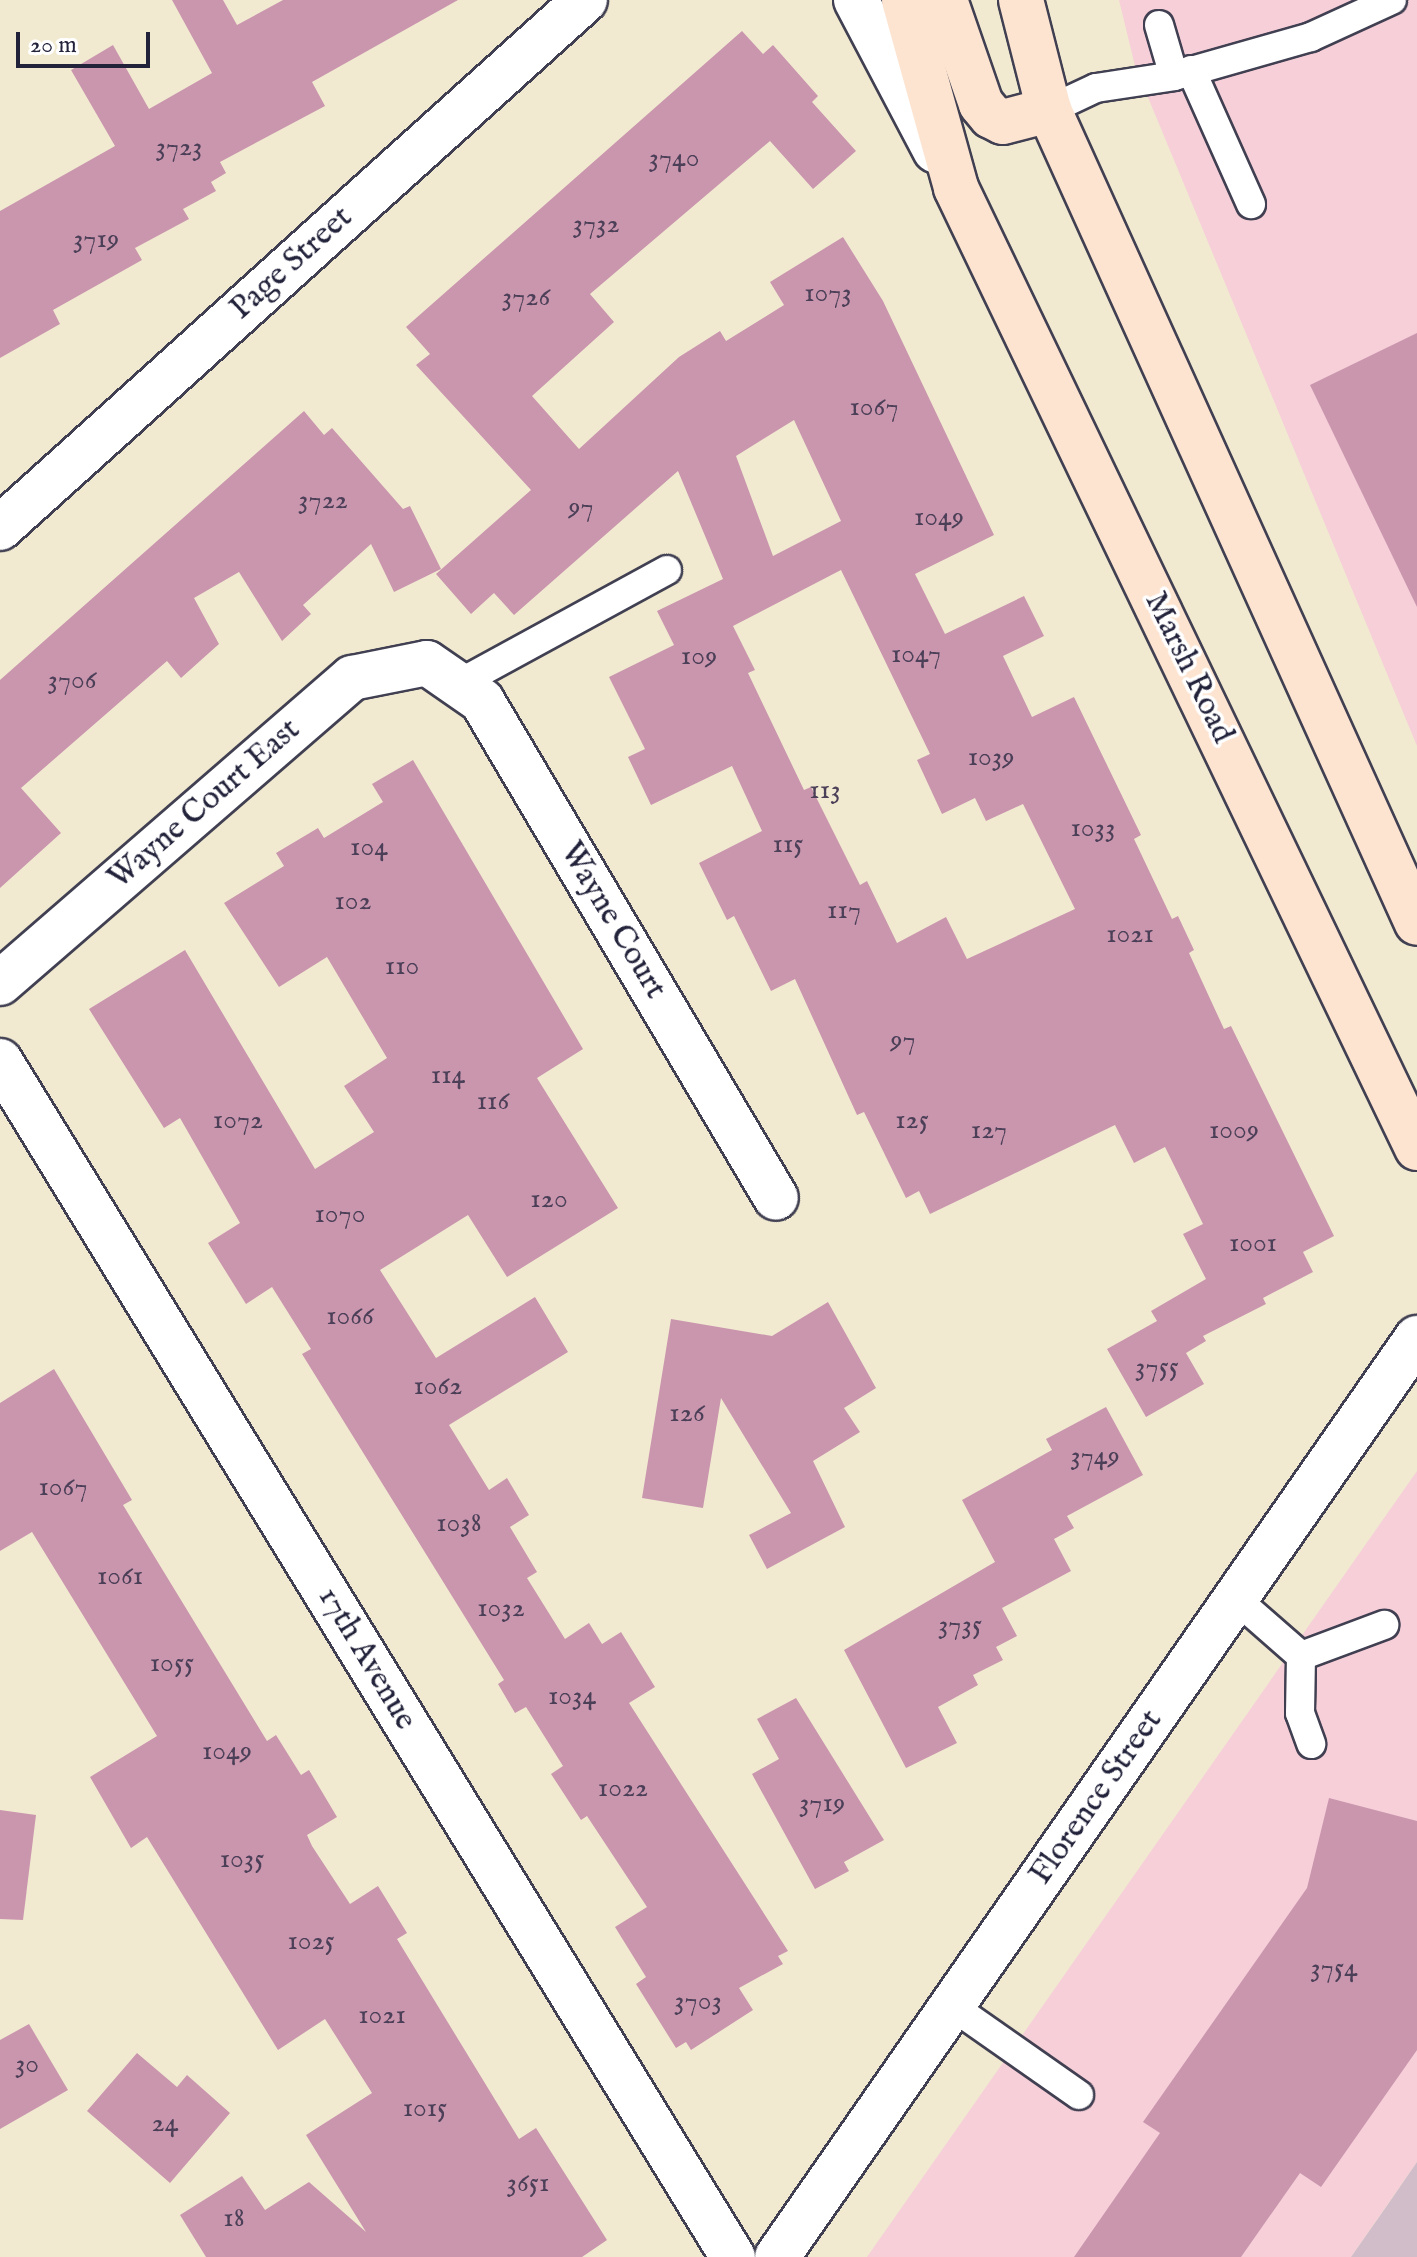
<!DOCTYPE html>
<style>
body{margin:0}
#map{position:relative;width:1417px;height:2257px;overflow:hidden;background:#f1ead1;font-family:"IM FELL English",serif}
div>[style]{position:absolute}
.built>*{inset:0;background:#f6cfd8}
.industrial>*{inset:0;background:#d1bdca}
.building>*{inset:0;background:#ca96ae}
.roads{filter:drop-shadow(2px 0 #414052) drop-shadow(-2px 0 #414052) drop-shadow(0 2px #414052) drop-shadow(0 -2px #414052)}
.service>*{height:28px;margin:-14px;padding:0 14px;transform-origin:14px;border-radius:14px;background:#fff}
.minor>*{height:44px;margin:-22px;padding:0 22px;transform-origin:22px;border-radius:22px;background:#fff}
.tertiary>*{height:44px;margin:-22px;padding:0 22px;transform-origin:22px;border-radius:22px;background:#fff}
.secondary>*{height:44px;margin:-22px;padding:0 22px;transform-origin:22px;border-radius:22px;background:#fde4d1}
span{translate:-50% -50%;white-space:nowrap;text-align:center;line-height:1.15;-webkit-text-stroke:7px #fff;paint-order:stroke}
.number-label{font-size:28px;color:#4c3f58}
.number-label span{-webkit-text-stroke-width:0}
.street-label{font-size:32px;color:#22223b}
.scale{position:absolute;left:16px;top:32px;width:134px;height:36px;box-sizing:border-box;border:4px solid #22223b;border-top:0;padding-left:10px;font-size:24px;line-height:28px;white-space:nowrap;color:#22223b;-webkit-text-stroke:6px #fff;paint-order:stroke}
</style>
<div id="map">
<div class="built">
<i style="clip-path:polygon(1119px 0,1417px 0,1417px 746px,1135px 66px)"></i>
<i style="clip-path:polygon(1417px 1471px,1417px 2162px,1351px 2257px,867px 2257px)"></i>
</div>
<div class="industrial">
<i style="clip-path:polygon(1417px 2162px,1417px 2257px,1351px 2257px,1386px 2207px)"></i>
</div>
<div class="building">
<i style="clip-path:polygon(172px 0,223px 0,237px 25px,283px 0,458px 0,312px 82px,325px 106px,220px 162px,226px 173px,211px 182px,216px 191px,183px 209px,189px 219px,135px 248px,142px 260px,53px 310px,60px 324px,0 358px,0 211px,115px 146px,71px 70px,113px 45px,149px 109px,212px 73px)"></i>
<i style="clip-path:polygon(evenodd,742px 31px,763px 54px,773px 45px,818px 96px,812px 102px,856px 151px,813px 189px,770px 141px,590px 294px,614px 322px,532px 396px,579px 449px,679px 357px,720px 331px,726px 341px,784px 305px,770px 282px,843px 237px,883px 301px,994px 535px,915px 574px,945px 634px,1024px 596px,1044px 636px,1003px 656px,1032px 717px,1074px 697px,1141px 835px,1134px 839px,1172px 919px,1178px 916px,1194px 950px,1189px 953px,1224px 1029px,1231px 1026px,1334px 1236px,1303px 1252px,1313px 1272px,1263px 1298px,1266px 1304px,1203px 1336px,1206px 1341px,1186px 1353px,1204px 1384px,1146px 1417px,1107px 1349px,1157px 1321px,1151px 1311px,1206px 1279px,1183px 1234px,1203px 1224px,1165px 1147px,1134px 1163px,1115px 1125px,930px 1214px,919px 1191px,906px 1198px,864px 1112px,857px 1115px,795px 979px,771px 991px,734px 916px,727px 920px,699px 863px,762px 831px,732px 766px,651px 805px,628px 757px,645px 749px,609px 677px,674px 645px,657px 611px,723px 579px,678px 471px,514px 615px,494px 593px,471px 614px,436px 574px,531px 490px,416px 365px,430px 354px,406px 327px,742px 31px,794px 420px,841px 521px,773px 556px,736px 456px,794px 420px,742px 31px,841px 570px,930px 754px,917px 760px,942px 814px,975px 798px,986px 821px,1023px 804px,1075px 909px,967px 959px,946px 917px,897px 943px,867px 881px,860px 885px,811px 787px,804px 790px,748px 673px,755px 670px,733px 626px,841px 570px)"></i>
<i style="clip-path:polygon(1417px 333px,1417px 607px,1310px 385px)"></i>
<i style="clip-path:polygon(304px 411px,324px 435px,332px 428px,403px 509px,410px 506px,441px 569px,394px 592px,371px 544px,303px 605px,311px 614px,282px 641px,239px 572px,194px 598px,219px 644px,181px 678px,167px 661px,21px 788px,61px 833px,0 888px,0 680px)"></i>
<i style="clip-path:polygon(413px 760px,583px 1049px,537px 1078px,618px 1208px,507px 1277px,468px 1215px,380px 1270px,436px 1358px,535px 1297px,568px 1352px,449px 1425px,489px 1490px,507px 1478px,529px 1515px,510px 1527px,537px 1572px,527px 1578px,565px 1639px,589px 1623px,602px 1644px,621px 1632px,655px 1687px,629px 1703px,788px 1951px,778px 1956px,783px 1964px,739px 1988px,753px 2010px,691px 2050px,686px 2042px,676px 2048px,636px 1984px,646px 1977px,615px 1927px,647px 1907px,587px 1816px,581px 1820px,551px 1774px,563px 1766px,526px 1707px,515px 1713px,498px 1684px,504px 1680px,302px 1354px,311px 1349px,272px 1287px,246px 1304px,208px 1243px,240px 1223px,180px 1118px,164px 1128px,89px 1009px,185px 950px,315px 1169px,374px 1132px,344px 1086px,387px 1058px,327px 957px,279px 987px,224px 903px,284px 866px,276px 853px,318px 828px,324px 838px,383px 802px,372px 784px)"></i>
<i style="clip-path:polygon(828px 1302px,876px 1388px,844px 1408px,860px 1432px,813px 1461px,845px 1527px,767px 1569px,749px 1535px,791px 1513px,721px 1398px,703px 1508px,642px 1498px,671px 1319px,772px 1336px)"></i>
<i style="clip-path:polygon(54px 1369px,132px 1500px,123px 1505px,267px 1741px,276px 1735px,301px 1775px,309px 1770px,337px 1817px,307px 1835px,312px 1846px,350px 1904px,378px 1886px,407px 1933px,397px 1939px,519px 2139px,536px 2128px,607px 2240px,582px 2257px,206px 2257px,180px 2215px,242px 2176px,265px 2210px,309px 2182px,366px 2232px,306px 2135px,372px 2093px,325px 2019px,278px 2050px,147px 1837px,131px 1848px,90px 1777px,157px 1736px,32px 1532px,0 1551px,0 1403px)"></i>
<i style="clip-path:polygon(1106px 1407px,1143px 1475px,1067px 1516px,1074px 1528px,1054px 1539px,1071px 1571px,1002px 1608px,1017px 1636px,996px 1647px,1003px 1660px,973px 1675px,978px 1685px,938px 1707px,957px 1743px,906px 1768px,844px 1650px,995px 1562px,962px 1500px,1052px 1450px,1046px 1439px)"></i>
<i style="clip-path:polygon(796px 1698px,884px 1840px,844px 1862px,849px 1871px,815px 1889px,752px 1774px,779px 1759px,757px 1719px)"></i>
<i style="clip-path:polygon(1329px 1798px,1417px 1821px,1417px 2050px,1321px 2187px,1300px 2173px,1241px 2257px,1074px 2257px,1160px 2133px,1143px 2122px,1307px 1888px)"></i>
<i style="clip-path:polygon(0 1810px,36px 1815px,23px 1920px,0 1919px)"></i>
<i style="clip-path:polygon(29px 2024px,68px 2090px,0 2129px,0 2040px)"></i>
<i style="clip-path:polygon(137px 2053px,177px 2087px,187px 2075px,230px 2113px,170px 2183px,87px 2111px)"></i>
</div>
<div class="roads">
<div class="service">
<i style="left:1159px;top:25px;width:53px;rotate:73.6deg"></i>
<i style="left:1191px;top:70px;width:147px;rotate:65.9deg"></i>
<i style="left:1049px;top:110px;width:52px;rotate:-25.1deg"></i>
<i style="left:1096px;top:88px;width:79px;rotate:-8.7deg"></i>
<i style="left:1174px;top:76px;width:142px;rotate:-15.9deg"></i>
<i style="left:1311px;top:37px;width:89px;rotate:-24.6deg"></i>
<i style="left:458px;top:684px;width:238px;rotate:-28.6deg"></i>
<i style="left:1236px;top:1599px;width:86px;rotate:41.2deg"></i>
<i style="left:1301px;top:1656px;width:57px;rotate:91deg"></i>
<i style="left:1300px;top:1713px;width:33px;rotate:70deg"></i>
<i style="left:1301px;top:1656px;width:89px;rotate:-20.5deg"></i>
<i style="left:952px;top:2006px;width:155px;rotate:35deg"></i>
</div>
<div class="minor">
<i style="left:856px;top:0;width:170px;rotate:62.2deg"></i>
<i style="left:0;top:528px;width:788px;rotate:-42.07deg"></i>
<i style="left:0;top:983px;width:466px;rotate:-40.9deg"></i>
<i style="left:352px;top:678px;width:76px;rotate:-11.3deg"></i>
<i style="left:427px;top:663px;width:67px;rotate:34.6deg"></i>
<i style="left:482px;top:701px;width:577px;rotate:59.39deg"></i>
<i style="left:0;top:1061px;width:1403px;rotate:58.5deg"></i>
</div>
<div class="tertiary">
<i style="left:777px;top:2257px;width:1120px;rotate:-55.15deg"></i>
</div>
<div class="secondary">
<i style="left:904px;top:0;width:195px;rotate:74.5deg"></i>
<i style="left:956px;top:188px;width:1065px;rotate:64.35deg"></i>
<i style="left:945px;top:0;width:110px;rotate:70.9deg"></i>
<i style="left:981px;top:104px;width:16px;rotate:50deg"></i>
<i style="left:991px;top:116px;width:13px;rotate:27deg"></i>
<i style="left:1003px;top:122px;width:48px;rotate:-14.6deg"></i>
<i style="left:1021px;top:0;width:114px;rotate:75.7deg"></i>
<i style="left:1049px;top:110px;width:892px;rotate:65.65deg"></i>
</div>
</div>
<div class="number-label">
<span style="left:179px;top:148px">3723</span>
<span style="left:674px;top:159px">3740</span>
<span style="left:596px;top:225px">3732</span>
<span style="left:96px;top:240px">3719</span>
<span style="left:828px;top:294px">1073</span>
<span style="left:526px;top:298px">3726</span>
<span style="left:874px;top:408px">1067</span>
<span style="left:323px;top:501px">3722</span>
<span style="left:581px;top:508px">97</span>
<span style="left:939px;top:518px">1049</span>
<span style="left:916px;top:655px">1047</span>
<span style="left:699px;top:657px">109</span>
<span style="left:72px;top:681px">3706</span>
<span style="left:991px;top:758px">1039</span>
<span style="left:825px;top:791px">113</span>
<span style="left:1093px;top:829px">1033</span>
<span style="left:788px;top:845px">115</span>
<span style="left:369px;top:848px">104</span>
<span style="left:353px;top:902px">102</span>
<span style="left:844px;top:911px">117</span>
<span style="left:1130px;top:935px">1021</span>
<span style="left:402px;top:967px">110</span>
<span style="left:903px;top:1041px">97</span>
<span style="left:448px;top:1076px">114</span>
<span style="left:493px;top:1102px">116</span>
<span style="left:238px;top:1121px">1072</span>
<span style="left:912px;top:1121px">125</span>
<span style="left:989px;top:1131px">127</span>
<span style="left:1234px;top:1131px">1009</span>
<span style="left:549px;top:1200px">120</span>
<span style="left:340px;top:1215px">1070</span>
<span style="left:1253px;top:1244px">1001</span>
<span style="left:350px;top:1317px">1066</span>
<span style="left:1157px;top:1368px">3755</span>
<span style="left:438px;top:1387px">1062</span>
<span style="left:687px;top:1414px">126</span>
<span style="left:1095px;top:1457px">3749</span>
<span style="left:63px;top:1488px">1067</span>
<span style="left:459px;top:1524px">1038</span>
<span style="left:120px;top:1577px">1061</span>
<span style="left:501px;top:1609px">1032</span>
<span style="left:960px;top:1626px">3735</span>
<span style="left:172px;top:1664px">1055</span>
<span style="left:572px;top:1697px">1034</span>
<span style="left:227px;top:1752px">1049</span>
<span style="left:623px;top:1789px">1022</span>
<span style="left:822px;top:1804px">3719</span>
<span style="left:242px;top:1860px">1035</span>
<span style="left:311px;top:1942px">1025</span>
<span style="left:1334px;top:1969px">3754</span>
<span style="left:698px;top:2002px">3703</span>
<span style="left:382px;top:2016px">1021</span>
<span style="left:27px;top:2065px">30</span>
<span style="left:425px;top:2109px">1015</span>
<span style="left:165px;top:2124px">24</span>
<span style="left:528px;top:2184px">3651</span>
<span style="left:234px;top:2219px">18</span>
</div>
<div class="street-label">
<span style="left:292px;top:264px;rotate:-42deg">Page Street</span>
<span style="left:1188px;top:668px;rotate:64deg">Marsh Road</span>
<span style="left:205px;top:805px;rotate:-41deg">Wayne Court East</span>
<span style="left:612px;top:921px;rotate:59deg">Wayne Court</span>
<span style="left:366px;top:1659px;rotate:59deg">17th Avenue</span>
<span style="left:1097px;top:1798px;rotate:-55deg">Florence Street</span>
</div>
<div class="scale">20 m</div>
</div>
